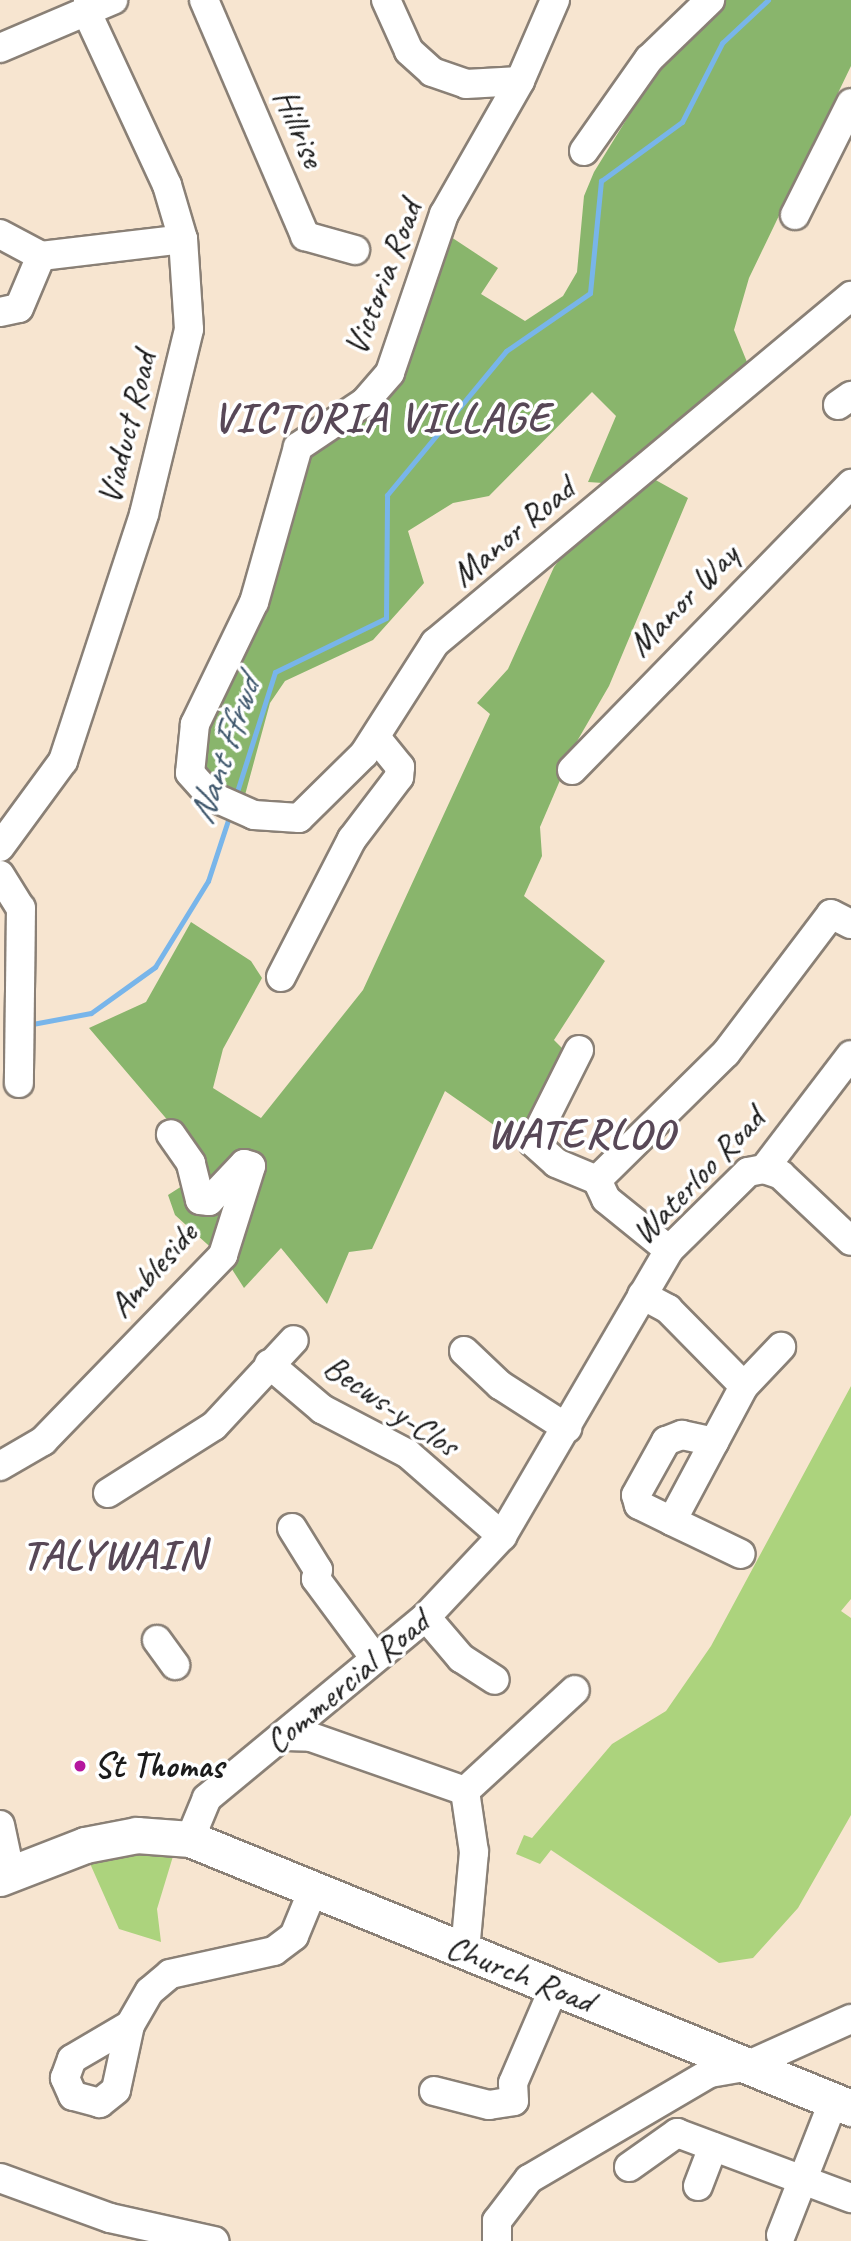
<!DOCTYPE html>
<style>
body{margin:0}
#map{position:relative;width:851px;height:2241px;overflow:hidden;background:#f7e5d0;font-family:Caveat,sans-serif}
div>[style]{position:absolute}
.green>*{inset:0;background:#acd37d}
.forest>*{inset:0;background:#89b56c}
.stream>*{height:5px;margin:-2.5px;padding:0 2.5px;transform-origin:2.5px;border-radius:2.5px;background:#78b5ea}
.roads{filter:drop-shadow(2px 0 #8a8076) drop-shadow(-2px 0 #8a8076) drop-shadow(0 2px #8a8076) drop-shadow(0 -2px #8a8076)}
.minor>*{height:28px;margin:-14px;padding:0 14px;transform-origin:14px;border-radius:14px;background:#fff}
.major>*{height:35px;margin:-17.5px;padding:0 17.5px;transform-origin:17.5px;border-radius:17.5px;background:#fff}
.dots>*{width:19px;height:19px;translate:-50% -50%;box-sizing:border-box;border:4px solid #fff;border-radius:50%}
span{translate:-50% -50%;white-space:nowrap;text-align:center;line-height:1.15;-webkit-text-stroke:7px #fff;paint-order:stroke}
.street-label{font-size:35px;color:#1c1c1c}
.poi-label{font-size:35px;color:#1c1c1c;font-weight:700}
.left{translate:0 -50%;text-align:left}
.water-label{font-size:37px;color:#41596e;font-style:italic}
.district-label{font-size:42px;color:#584857;font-weight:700;letter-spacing:2px}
</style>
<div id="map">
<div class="green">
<i style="clip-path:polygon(851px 1386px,851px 1599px,841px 1611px,851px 1618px,851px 1815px,798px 1908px,753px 1958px,719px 1963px,551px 1850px,540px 1864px,516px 1854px,524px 1835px,532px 1838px,612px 1744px,666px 1711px,711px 1646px)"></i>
<i style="clip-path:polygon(120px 1853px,174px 1853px,157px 1909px,161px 1942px,119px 1929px,88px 1859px)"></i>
</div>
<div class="forest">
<i style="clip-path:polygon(719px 0,851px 0,851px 66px,749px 278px,734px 330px,747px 362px,603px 483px,588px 482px,616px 416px,592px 392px,489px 496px,453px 503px,408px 531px,424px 583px,373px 640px,285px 681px,270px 703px,242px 806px,202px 768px,198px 744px,274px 591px,312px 443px,363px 408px,448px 235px,498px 268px,481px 294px,525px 321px,563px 296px,577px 272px,584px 196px,594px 172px,647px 86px)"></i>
<i style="clip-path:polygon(652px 478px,688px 498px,609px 686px,576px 743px,540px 827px,542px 856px,524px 896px,605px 961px,554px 1040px,567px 1053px,514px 1139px,445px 1091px,372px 1249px,349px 1252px,327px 1304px,281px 1248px,244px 1288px,228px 1263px,175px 1215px,168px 1195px,182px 1186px,163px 1139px,170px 1123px,89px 1028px,146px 1002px,191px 922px,251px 961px,262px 978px,223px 1049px,213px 1088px,261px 1118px,363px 990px,490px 714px,477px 703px,508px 669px,554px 567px,576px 538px)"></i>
</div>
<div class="stream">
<i style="left:235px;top:798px;width:132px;rotate:-72.4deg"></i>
<i style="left:275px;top:672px;width:123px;rotate:-25.9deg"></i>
<i style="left:386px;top:618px;width:123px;rotate:-89.5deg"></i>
<i style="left:387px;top:495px;width:187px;rotate:-50.4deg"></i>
<i style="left:506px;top:351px;width:102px;rotate:-34.6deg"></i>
<i style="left:590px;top:293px;width:113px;rotate:-84.4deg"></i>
<i style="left:601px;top:181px;width:100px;rotate:-36.1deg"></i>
<i style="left:682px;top:122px;width:89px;rotate:-63.1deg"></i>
<i style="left:722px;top:43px;width:63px;rotate:-43.1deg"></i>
<i style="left:27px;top:1025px;width:65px;rotate:-10.6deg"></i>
<i style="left:91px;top:1013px;width:79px;rotate:-35.7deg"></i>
<i style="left:155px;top:967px;width:101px;rotate:-58.4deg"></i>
<i style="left:208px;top:881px;width:71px;rotate:-71.8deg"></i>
</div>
<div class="roads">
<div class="minor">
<i style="left:204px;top:0;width:257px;rotate:66.8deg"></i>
<i style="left:305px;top:236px;width:52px;rotate:15.6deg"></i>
<i style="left:386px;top:0;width:56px;rotate:65.7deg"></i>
<i style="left:409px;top:51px;width:31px;rotate:42deg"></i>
<i style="left:432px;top:72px;width:36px;rotate:19deg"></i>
<i style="left:466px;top:84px;width:54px;rotate:-3.2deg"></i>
<i style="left:555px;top:0;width:88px;rotate:113.4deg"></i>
<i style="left:520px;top:81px;width:153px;rotate:119.7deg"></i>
<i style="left:444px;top:214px;width:168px;rotate:108.8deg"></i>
<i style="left:390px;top:373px;width:38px;rotate:131deg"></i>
<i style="left:365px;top:402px;width:81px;rotate:146.1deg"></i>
<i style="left:298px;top:447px;width:161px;rotate:105.8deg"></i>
<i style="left:254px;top:602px;width:136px;rotate:115.8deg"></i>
<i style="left:195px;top:724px;width:49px;rotate:95.8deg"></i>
<i style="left:190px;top:773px;width:31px;rotate:48deg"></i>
<i style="left:211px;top:796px;width:47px;rotate:23.8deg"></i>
<i style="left:254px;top:815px;width:45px;rotate:3.8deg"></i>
<i style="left:299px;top:818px;width:91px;rotate:-44.6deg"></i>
<i style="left:364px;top:754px;width:132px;rotate:-57.4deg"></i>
<i style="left:435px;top:643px;width:542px;rotate:-39.83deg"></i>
<i style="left:0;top:48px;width:123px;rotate:-23deg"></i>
<i style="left:584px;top:151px;width:113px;rotate:-54.8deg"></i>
<i style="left:649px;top:59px;width:85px;rotate:-44deg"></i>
<i style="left:795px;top:215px;width:125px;rotate:-63.4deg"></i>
<i style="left:0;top:234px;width:47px;rotate:28.2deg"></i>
<i style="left:0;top:312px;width:19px;rotate:-12deg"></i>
<i style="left:19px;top:308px;width:56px;rotate:-67.1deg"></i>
<i style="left:41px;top:256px;width:143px;rotate:-6.8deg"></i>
<i style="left:838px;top:405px;width:16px;rotate:-35deg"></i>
<i style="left:572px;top:770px;width:400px;rotate:-45.7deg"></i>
<i style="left:0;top:847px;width:107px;rotate:-53.8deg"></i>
<i style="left:63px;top:761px;width:260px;rotate:-71.8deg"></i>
<i style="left:144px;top:514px;width:190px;rotate:-76.3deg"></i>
<i style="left:189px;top:329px;width:90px;rotate:-93.8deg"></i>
<i style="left:183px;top:239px;width:56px;rotate:-106.5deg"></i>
<i style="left:167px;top:185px;width:187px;rotate:-114.9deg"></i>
<i style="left:88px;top:15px;width:15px;rotate:-90deg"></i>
<i style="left:0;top:875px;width:39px;rotate:58deg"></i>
<i style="left:21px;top:908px;width:175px;rotate:90.7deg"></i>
<i style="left:281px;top:977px;width:155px;rotate:-62.8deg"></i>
<i style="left:352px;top:839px;width:78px;rotate:-52.8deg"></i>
<i style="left:399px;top:777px;width:10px;rotate:-84deg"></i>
<i style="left:400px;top:767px;width:38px;rotate:-129deg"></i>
<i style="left:579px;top:1050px;width:103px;rotate:116.6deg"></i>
<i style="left:533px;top:1142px;width:31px;rotate:42deg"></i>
<i style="left:556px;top:1163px;width:44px;rotate:22.5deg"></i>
<i style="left:764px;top:1169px;width:18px;rotate:19deg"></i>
<i style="left:781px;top:1175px;width:96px;rotate:43.3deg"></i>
<i style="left:669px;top:1250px;width:81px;rotate:-141deg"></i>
<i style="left:606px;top:1199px;width:21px;rotate:-115deg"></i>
<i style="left:597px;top:1180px;width:181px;rotate:-44.6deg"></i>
<i style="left:726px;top:1053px;width:174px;rotate:-52.9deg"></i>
<i style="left:831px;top:914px;width:22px;rotate:27deg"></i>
<i style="left:642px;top:1295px;width:30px;rotate:28deg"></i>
<i style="left:668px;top:1309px;width:108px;rotate:45.4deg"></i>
<i style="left:744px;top:1386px;width:153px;rotate:118.1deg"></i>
<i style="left:672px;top:1521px;width:76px;rotate:25.6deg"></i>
<i style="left:464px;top:1351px;width:50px;rotate:43.4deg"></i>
<i style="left:500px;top:1385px;width:80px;rotate:32.7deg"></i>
<i style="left:269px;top:1364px;width:70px;rotate:40.3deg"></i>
<i style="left:322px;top:1409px;width:97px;rotate:27.6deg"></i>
<i style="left:408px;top:1454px;width:125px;rotate:41.1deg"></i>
<i style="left:744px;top:1386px;width:54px;rotate:-46.5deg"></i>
<i style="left:0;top:1466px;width:50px;rotate:-30.2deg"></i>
<i style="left:43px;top:1441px;width:259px;rotate:-45.9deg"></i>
<i style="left:223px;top:1255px;width:93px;rotate:-72.5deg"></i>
<i style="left:251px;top:1166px;width:7px;rotate:-164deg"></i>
<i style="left:244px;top:1164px;width:51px;rotate:133.4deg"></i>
<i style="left:209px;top:1201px;width:9px;rotate:-174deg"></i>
<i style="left:200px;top:1200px;width:38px;rotate:-104deg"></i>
<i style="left:191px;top:1163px;width:35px;rotate:-125deg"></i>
<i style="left:108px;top:1493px;width:125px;rotate:-32.3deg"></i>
<i style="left:214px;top:1426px;width:117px;rotate:-47.1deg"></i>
<i style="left:672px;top:1521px;width:37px;rotate:-154deg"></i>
<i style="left:639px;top:1505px;width:10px;rotate:-107deg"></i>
<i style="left:636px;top:1495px;width:62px;rotate:-60.9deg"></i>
<i style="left:666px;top:1441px;width:17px;rotate:-21deg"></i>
<i style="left:682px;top:1435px;width:33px;rotate:12deg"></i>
<i style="left:292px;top:1528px;width:49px;rotate:58.2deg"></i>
<i style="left:318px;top:1570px;width:9px;rotate:103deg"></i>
<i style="left:316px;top:1579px;width:97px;rotate:53.4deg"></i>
<i style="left:426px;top:1617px;width:54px;rotate:49.5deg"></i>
<i style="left:461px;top:1658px;width:40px;rotate:32.9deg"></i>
<i style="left:157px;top:1640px;width:31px;rotate:54deg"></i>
<i style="left:286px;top:1736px;width:25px;rotate:2deg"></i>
<i style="left:311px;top:1737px;width:163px;rotate:19.3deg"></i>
<i style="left:465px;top:1791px;width:62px;rotate:81.6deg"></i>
<i style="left:474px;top:1852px;width:99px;rotate:95.2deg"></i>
<i style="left:465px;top:1791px;width:149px;rotate:-42.6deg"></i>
<i style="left:0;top:1825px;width:48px;rotate:78deg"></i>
<i style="left:190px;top:1839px;width:44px;rotate:-67.5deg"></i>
<i style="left:207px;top:1798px;width:284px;rotate:-39.6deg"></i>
<i style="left:426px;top:1617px;width:111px;rotate:-46.8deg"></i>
<i style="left:502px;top:1536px;width:331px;rotate:-59.7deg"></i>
<i style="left:669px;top:1250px;width:111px;rotate:-44.6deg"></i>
<i style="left:748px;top:1172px;width:16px;rotate:-11deg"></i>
<i style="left:764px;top:1169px;width:143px;rotate:-52.7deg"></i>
<i style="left:130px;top:2025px;width:66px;rotate:102.2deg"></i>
<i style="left:116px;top:2090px;width:21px;rotate:141deg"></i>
<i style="left:100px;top:2103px;width:28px;rotate:-165deg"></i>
<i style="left:73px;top:2096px;width:20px;rotate:-114deg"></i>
<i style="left:65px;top:2078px;width:20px;rotate:-70deg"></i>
<i style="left:72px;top:2059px;width:67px;rotate:-30.4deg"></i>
<i style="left:130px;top:2025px;width:39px;rotate:-60deg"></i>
<i style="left:150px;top:1991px;width:26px;rotate:-40deg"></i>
<i style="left:170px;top:1974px;width:107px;rotate:-12.5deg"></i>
<i style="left:274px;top:1951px;width:25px;rotate:-37deg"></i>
<i style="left:294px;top:1936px;width:50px;rotate:-67.6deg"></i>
<i style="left:434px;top:2091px;width:57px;rotate:14.3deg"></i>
<i style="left:489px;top:2105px;width:25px;rotate:-9deg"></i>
<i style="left:514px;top:2101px;width:18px;rotate:-93deg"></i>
<i style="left:513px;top:2083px;width:103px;rotate:-66.7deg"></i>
<i style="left:629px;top:2167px;width:59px;rotate:-35.3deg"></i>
<i style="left:677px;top:2133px;width:186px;rotate:20.5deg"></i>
<i style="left:0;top:2178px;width:117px;rotate:20deg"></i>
<i style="left:110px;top:2218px;width:107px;rotate:12.5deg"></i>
<i style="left:698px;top:2186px;width:42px;rotate:-69deg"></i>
<i style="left:781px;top:2235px;width:145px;rotate:-68.6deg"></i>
<i style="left:497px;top:2241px;width:20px;rotate:-90deg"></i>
<i style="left:497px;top:2221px;width:53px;rotate:-52.7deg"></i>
<i style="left:529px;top:2179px;width:210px;rotate:-30.4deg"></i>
<i style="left:710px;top:2073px;width:35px;rotate:-10deg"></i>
<i style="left:744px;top:2067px;width:117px;rotate:-24.2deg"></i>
</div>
<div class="major">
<i style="left:0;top:1878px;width:91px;rotate:-21.2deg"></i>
<i style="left:85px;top:1845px;width:53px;rotate:-10.9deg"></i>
<i style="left:137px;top:1835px;width:53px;rotate:4.3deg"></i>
<i style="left:190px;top:1839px;width:714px;rotate:22.14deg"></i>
</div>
</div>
<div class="dots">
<i style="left:80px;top:1766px;background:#b5179e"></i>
</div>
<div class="street-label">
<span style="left:299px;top:128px;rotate:67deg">Hillrise</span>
<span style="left:383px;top:278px;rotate:-69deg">Victoria Road</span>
<span style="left:127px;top:428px;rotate:-76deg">Viaduct Road</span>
<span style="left:513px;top:532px;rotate:-40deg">Manor Road</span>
<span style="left:683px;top:600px;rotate:-46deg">Manor Way</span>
<span style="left:698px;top:1176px;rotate:-46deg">Waterloo Road</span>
<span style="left:153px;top:1270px;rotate:-48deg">Ambleside</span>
<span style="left:391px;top:1406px;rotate:34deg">Becws-y-Clos</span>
<span style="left:347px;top:1682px;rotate:-40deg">Commercial Road</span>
<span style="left:520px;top:1974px;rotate:22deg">Church Road</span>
</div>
<div class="poi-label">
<span class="left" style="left:94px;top:1766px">St Thomas</span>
</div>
<div class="water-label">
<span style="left:224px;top:751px;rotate:-71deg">Nant Ffrwd</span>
</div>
<div class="district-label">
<span style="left:382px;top:418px">VICTORIA VILLAGE</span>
<span style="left:581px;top:1134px">WATERLOO</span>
<span style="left:114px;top:1555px">TALYWAIN</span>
</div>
</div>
